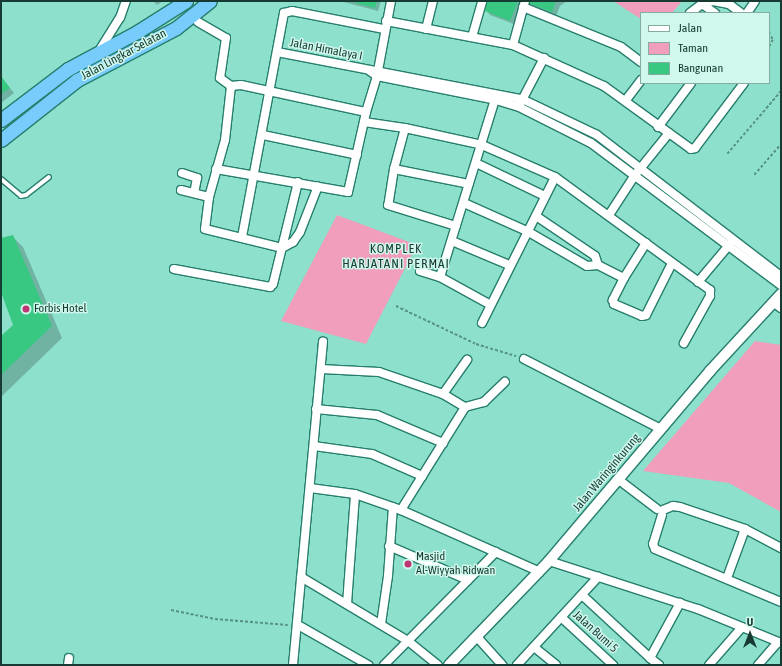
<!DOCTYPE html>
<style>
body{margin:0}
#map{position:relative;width:782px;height:666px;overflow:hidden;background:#8de0cc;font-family:"Asap Condensed",sans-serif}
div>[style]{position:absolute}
.green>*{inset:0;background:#f09ebb}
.shadow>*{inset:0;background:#0003}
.building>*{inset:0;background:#38c881}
.path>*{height:1.5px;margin-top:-0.75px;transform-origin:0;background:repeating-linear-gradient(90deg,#579485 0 3px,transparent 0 5px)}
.roads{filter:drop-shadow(1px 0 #267e6c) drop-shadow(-1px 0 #267e6c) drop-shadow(0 1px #267e6c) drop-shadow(0 -1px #267e6c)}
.service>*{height:4px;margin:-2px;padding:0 2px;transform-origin:2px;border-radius:2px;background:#fff}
.minor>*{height:8px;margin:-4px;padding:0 4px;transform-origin:4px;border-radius:4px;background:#fff}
.tertiary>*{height:10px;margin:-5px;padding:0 5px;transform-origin:5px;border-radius:5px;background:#fff}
.trunk>*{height:13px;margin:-6.5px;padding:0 6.5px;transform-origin:6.5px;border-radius:6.5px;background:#77ccfc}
.dots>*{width:11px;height:11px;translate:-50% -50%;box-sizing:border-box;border:2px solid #d0f8ed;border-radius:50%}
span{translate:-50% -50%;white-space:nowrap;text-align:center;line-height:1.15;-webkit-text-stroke:3px #d0f8ed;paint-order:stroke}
.street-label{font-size:12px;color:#173a32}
.poi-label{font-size:12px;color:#173a32}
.left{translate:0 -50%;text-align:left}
.neighbourhood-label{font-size:13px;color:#173a32;letter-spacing:1px}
.frame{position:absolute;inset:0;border:2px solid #173a32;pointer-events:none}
.legend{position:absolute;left:640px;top:12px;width:130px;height:72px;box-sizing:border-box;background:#d0f8ed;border:1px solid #86aca2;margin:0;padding:5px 7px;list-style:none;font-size:12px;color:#173a32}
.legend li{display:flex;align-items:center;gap:8px;height:20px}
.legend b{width:20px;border:1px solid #86aca2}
.north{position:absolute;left:730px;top:614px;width:40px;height:40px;-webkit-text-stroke:3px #d0f8ed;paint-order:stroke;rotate:0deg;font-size:11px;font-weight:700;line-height:16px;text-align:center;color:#173a32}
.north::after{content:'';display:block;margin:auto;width:14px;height:18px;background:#173a32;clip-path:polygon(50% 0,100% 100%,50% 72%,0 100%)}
</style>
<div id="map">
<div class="green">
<i style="clip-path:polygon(613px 1px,682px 1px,672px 13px,641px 13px,641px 19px)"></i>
<i style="clip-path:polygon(337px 215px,417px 245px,366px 344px,281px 321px)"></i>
<i style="clip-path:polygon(755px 341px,781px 345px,781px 512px,729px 483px,643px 471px)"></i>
</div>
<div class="shadow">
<i style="clip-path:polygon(153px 1px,163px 1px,157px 5px)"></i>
<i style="clip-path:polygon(340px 1px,381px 1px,378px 11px)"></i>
<i style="clip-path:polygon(487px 1px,526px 1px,514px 24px,490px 15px,486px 10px)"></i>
<i style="clip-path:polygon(530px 1px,567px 1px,560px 6px,556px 16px,535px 8px)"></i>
<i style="clip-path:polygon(1px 77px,14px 93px,1px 103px)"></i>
<i style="clip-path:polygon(12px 236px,23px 247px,62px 338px,1px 397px,1px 337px,14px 325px,1px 289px,1px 239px)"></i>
</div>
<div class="building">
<i style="clip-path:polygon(356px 1px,377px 1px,375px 8px,356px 3px)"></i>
<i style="clip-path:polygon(487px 1px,518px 1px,510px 21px,485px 11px)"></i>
<i style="clip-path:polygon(530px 1px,556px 1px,552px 12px,530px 4px)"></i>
<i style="clip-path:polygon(1px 76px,10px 88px,1px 94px)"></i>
<i style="clip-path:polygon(13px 235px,52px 326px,1px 375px,1px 336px,13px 325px,1px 292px,1px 238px)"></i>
</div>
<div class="path">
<i style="left:769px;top:32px;width:9px;rotate:63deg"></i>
<i style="left:773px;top:40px;width:9px;rotate:117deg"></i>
<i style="left:727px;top:154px;width:83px;rotate:-49.4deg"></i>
<i style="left:754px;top:175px;width:41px;rotate:-48.9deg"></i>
<i style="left:396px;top:306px;width:89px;rotate:25.4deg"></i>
<i style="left:476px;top:344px;width:42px;rotate:16.7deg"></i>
<i style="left:171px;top:610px;width:45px;rotate:11.6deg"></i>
<i style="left:215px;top:619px;width:73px;rotate:4.7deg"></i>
</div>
<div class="roads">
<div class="service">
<i style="left:1px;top:179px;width:26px;rotate:40deg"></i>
<i style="left:21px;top:196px;width:5px;rotate:-11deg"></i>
<i style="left:26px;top:195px;width:29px;rotate:-38deg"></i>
</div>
<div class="minor">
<i style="left:702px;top:4px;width:11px;rotate:-15deg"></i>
<i style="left:713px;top:1px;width:16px;rotate:11deg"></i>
<i style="left:729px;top:4px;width:15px;rotate:37deg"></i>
<i style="left:523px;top:7px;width:106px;rotate:22.2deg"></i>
<i style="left:621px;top:47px;width:25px;rotate:37deg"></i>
<i style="left:690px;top:13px;width:15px;rotate:-37deg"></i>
<i style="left:702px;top:4px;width:16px;rotate:35deg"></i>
<i style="left:747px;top:13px;width:14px;rotate:-56deg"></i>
<i style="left:386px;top:21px;width:129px;rotate:10.7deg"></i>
<i style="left:513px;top:45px;width:100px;rotate:24.3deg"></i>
<i style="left:604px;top:86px;width:107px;rotate:35.9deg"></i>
<i style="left:691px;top:149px;width:4px;rotate:-14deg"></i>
<i style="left:695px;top:148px;width:81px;rotate:-53deg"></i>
<i style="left:198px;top:22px;width:32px;rotate:30deg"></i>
<i style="left:226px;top:38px;width:40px;rotate:98.5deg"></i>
<i style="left:220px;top:78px;width:14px;rotate:36deg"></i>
<i style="left:231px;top:86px;width:10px;rotate:-6deg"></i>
<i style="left:241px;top:85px;width:128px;rotate:12.2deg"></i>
<i style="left:426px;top:29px;width:29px;rotate:-76deg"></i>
<i style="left:472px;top:37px;width:37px;rotate:-74deg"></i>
<i style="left:513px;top:45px;width:46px;rotate:-74.7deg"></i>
<i style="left:99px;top:51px;width:39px;rotate:-58deg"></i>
<i style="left:120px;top:18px;width:18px;rotate:-71deg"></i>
<i style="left:277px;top:52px;width:249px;rotate:10.9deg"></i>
<i style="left:522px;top:99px;width:83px;rotate:25.6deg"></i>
<i style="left:597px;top:135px;width:232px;rotate:37.5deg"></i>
<i style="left:370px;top:71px;width:9px;rotate:36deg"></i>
<i style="left:377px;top:76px;width:121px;rotate:11.4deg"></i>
<i style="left:496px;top:100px;width:24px;rotate:17deg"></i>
<i style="left:519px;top:107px;width:80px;rotate:26.6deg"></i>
<i style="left:591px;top:143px;width:237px;rotate:36.8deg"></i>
<i style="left:231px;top:86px;width:54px;rotate:96.3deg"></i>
<i style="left:225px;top:140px;width:59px;rotate:105.7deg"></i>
<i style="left:209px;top:197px;width:32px;rotate:97deg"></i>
<i style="left:205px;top:229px;width:79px;rotate:13.9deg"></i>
<i style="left:282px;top:248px;width:13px;rotate:-29deg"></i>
<i style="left:293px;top:242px;width:12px;rotate:-55deg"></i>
<i style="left:300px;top:232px;width:49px;rotate:-68.6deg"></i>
<i style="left:626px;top:100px;width:25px;rotate:-53deg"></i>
<i style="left:520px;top:104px;width:52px;rotate:-62.4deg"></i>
<i style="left:364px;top:122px;width:41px;rotate:8.3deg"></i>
<i style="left:405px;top:128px;width:79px;rotate:12.4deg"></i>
<i style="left:482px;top:145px;width:80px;rotate:23.7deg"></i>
<i style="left:555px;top:177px;width:192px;rotate:36.1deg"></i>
<i style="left:710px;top:290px;width:6px;rotate:90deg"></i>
<i style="left:710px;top:296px;width:54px;rotate:119deg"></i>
<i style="left:658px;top:127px;width:55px;rotate:-53.1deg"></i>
<i style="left:405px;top:128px;width:42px;rotate:105deg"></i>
<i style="left:394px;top:169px;width:36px;rotate:99deg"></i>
<i style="left:388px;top:205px;width:71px;rotate:17.2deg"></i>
<i style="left:263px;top:135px;width:96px;rotate:12deg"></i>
<i style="left:476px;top:163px;width:76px;rotate:25.6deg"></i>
<i style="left:216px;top:169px;width:134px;rotate:9.9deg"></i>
<i style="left:348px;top:192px;width:82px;rotate:-77.3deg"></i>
<i style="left:366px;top:112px;width:38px;rotate:-73deg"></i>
<i style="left:377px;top:76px;width:76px;rotate:-79.4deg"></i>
<i style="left:394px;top:169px;width:76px;rotate:11.3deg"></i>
<i style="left:182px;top:173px;width:16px;rotate:18deg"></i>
<i style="left:197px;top:178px;width:15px;rotate:101deg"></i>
<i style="left:181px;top:190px;width:29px;rotate:14deg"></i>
<i style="left:464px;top:203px;width:69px;rotate:24deg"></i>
<i style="left:527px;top:231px;width:69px;rotate:30.3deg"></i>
<i style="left:587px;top:266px;width:11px;rotate:-5deg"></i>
<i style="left:598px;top:265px;width:29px;rotate:27deg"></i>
<i style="left:609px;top:215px;width:48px;rotate:-57deg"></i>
<i style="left:635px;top:175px;width:54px;rotate:-51deg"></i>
<i style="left:536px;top:216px;width:71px;rotate:34.1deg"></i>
<i style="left:595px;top:256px;width:9px;rotate:72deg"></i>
<i style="left:242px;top:237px;width:228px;rotate:-79.4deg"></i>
<i style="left:284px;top:13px;width:8px;rotate:-14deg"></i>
<i style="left:292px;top:11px;width:94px;rotate:11.1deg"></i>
<i style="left:452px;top:241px;width:62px;rotate:22.8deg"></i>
<i style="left:646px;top:243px;width:41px;rotate:122.2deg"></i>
<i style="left:624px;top:278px;width:25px;rotate:117deg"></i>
<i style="left:613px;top:300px;width:4px;rotate:76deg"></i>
<i style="left:614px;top:304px;width:30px;rotate:23deg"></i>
<i style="left:642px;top:316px;width:4px;rotate:-14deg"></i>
<i style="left:646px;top:315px;width:58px;rotate:-63.4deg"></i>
<i style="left:174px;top:269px;width:98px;rotate:10.6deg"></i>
<i style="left:270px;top:287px;width:4px;rotate:-45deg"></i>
<i style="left:273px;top:284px;width:105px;rotate:-76.2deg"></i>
<i style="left:420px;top:271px;width:21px;rotate:17deg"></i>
<i style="left:440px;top:277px;width:56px;rotate:28.9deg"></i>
<i style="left:440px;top:277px;width:189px;rotate:-72.8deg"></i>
<i style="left:698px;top:282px;width:50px;rotate:-49.9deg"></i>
<i style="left:773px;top:302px;width:10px;rotate:37deg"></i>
<i style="left:482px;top:323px;width:163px;rotate:-63.4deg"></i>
<i style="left:524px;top:359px;width:154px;rotate:27.1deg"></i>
<i style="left:321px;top:369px;width:58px;rotate:3deg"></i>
<i style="left:379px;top:372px;width:68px;rotate:19deg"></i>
<i style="left:443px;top:394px;width:26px;rotate:31deg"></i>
<i style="left:443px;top:394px;width:42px;rotate:-54.8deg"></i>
<i style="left:316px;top:409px;width:61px;rotate:5.6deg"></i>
<i style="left:377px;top:415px;width:72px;rotate:23deg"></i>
<i style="left:314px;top:446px;width:59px;rotate:7.9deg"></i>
<i style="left:372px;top:454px;width:55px;rotate:23.7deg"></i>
<i style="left:619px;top:480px;width:48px;rotate:37.3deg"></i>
<i style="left:310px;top:488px;width:45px;rotate:7.6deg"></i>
<i style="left:355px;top:494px;width:49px;rotate:19.2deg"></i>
<i style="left:401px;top:510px;width:152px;rotate:24deg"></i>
<i style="left:401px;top:510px;width:121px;rotate:-58.1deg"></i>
<i style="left:465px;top:407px;width:20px;rotate:-15deg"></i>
<i style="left:484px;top:402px;width:29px;rotate:-44deg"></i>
<i style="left:663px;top:510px;width:11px;rotate:-22deg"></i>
<i style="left:673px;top:506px;width:7px;rotate:8deg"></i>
<i style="left:680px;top:507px;width:69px;rotate:18.7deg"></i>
<i style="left:745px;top:529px;width:52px;rotate:110.2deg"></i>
<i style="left:662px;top:515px;width:30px;rotate:107deg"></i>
<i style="left:653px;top:544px;width:5px;rotate:68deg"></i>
<i style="left:655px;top:549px;width:137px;rotate:22.8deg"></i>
<i style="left:745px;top:529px;width:41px;rotate:27.8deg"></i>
<i style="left:389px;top:546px;width:86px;rotate:23.3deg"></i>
<i style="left:549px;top:561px;width:157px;rotate:17.9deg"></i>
<i style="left:698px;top:609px;width:90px;rotate:22.3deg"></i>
<i style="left:301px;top:577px;width:125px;rotate:30.9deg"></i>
<i style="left:408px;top:641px;width:38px;rotate:39deg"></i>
<i style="left:582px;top:595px;width:93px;rotate:42.8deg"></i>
<i style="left:347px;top:604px;width:110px;rotate:-85.8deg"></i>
<i style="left:561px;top:617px;width:71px;rotate:42.7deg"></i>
<i style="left:381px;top:624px;width:49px;rotate:-81.7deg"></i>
<i style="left:388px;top:576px;width:69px;rotate:-85.9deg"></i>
<i style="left:298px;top:625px;width:81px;rotate:29.7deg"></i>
<i style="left:477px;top:637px;width:38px;rotate:48deg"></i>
<i style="left:534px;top:647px;width:28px;rotate:39deg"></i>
<i style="left:68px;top:665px;width:7px;rotate:-82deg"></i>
<i style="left:293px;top:665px;width:325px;rotate:-84.7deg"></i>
<i style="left:384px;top:665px;width:159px;rotate:-45.3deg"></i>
<i style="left:517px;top:665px;width:120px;rotate:-47.4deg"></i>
<i style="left:659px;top:665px;width:11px;rotate:-142deg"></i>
<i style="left:650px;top:658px;width:63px;rotate:-61.4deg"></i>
<i style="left:709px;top:665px;width:50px;rotate:-49deg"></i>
<i style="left:758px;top:665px;width:30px;rotate:-49deg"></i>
</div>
<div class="tertiary">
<i style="left:449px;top:665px;width:144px;rotate:-46.1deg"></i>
<i style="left:549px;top:561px;width:249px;rotate:-49.7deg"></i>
<i style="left:710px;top:371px;width:105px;rotate:-47.3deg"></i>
</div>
<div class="trunk">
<i style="left:1px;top:120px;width:84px;rotate:-37.3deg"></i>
<i style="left:68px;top:69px;width:78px;rotate:-28.2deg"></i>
<i style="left:137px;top:32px;width:58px;rotate:-32.3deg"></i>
<i style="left:1px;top:140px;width:97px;rotate:-38.3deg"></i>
<i style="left:77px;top:80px;width:112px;rotate:-27.7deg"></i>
<i style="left:176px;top:28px;width:43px;rotate:-38.5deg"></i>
</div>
</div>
<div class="dots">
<i style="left:26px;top:309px;background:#bd3573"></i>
<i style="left:408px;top:564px;background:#bd3573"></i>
</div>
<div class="street-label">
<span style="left:326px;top:50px;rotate:11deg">Jalan Himalaya I</span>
<span style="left:124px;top:55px;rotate:-28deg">Jalan Lingkar Selatan</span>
<span style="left:607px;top:473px;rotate:-50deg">Jalan Waringinkurung</span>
<span style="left:595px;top:632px;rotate:42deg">Jalan Bumi 5</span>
</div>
<div class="poi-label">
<span class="left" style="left:34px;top:309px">Forbis Hotel</span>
<span class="left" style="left:416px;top:564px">Masjid<br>Al-Wiyyah Ridwan</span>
</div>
<div class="neighbourhood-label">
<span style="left:396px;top:257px">KOMPLEK<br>HARJATANI PERMAI</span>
</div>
<div class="frame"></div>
<ul class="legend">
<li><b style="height:5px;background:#fff"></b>Jalan</li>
<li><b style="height:11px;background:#f09ebb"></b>Taman</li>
<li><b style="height:11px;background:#38c881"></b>Bangunan</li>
</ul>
<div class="north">U</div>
</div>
